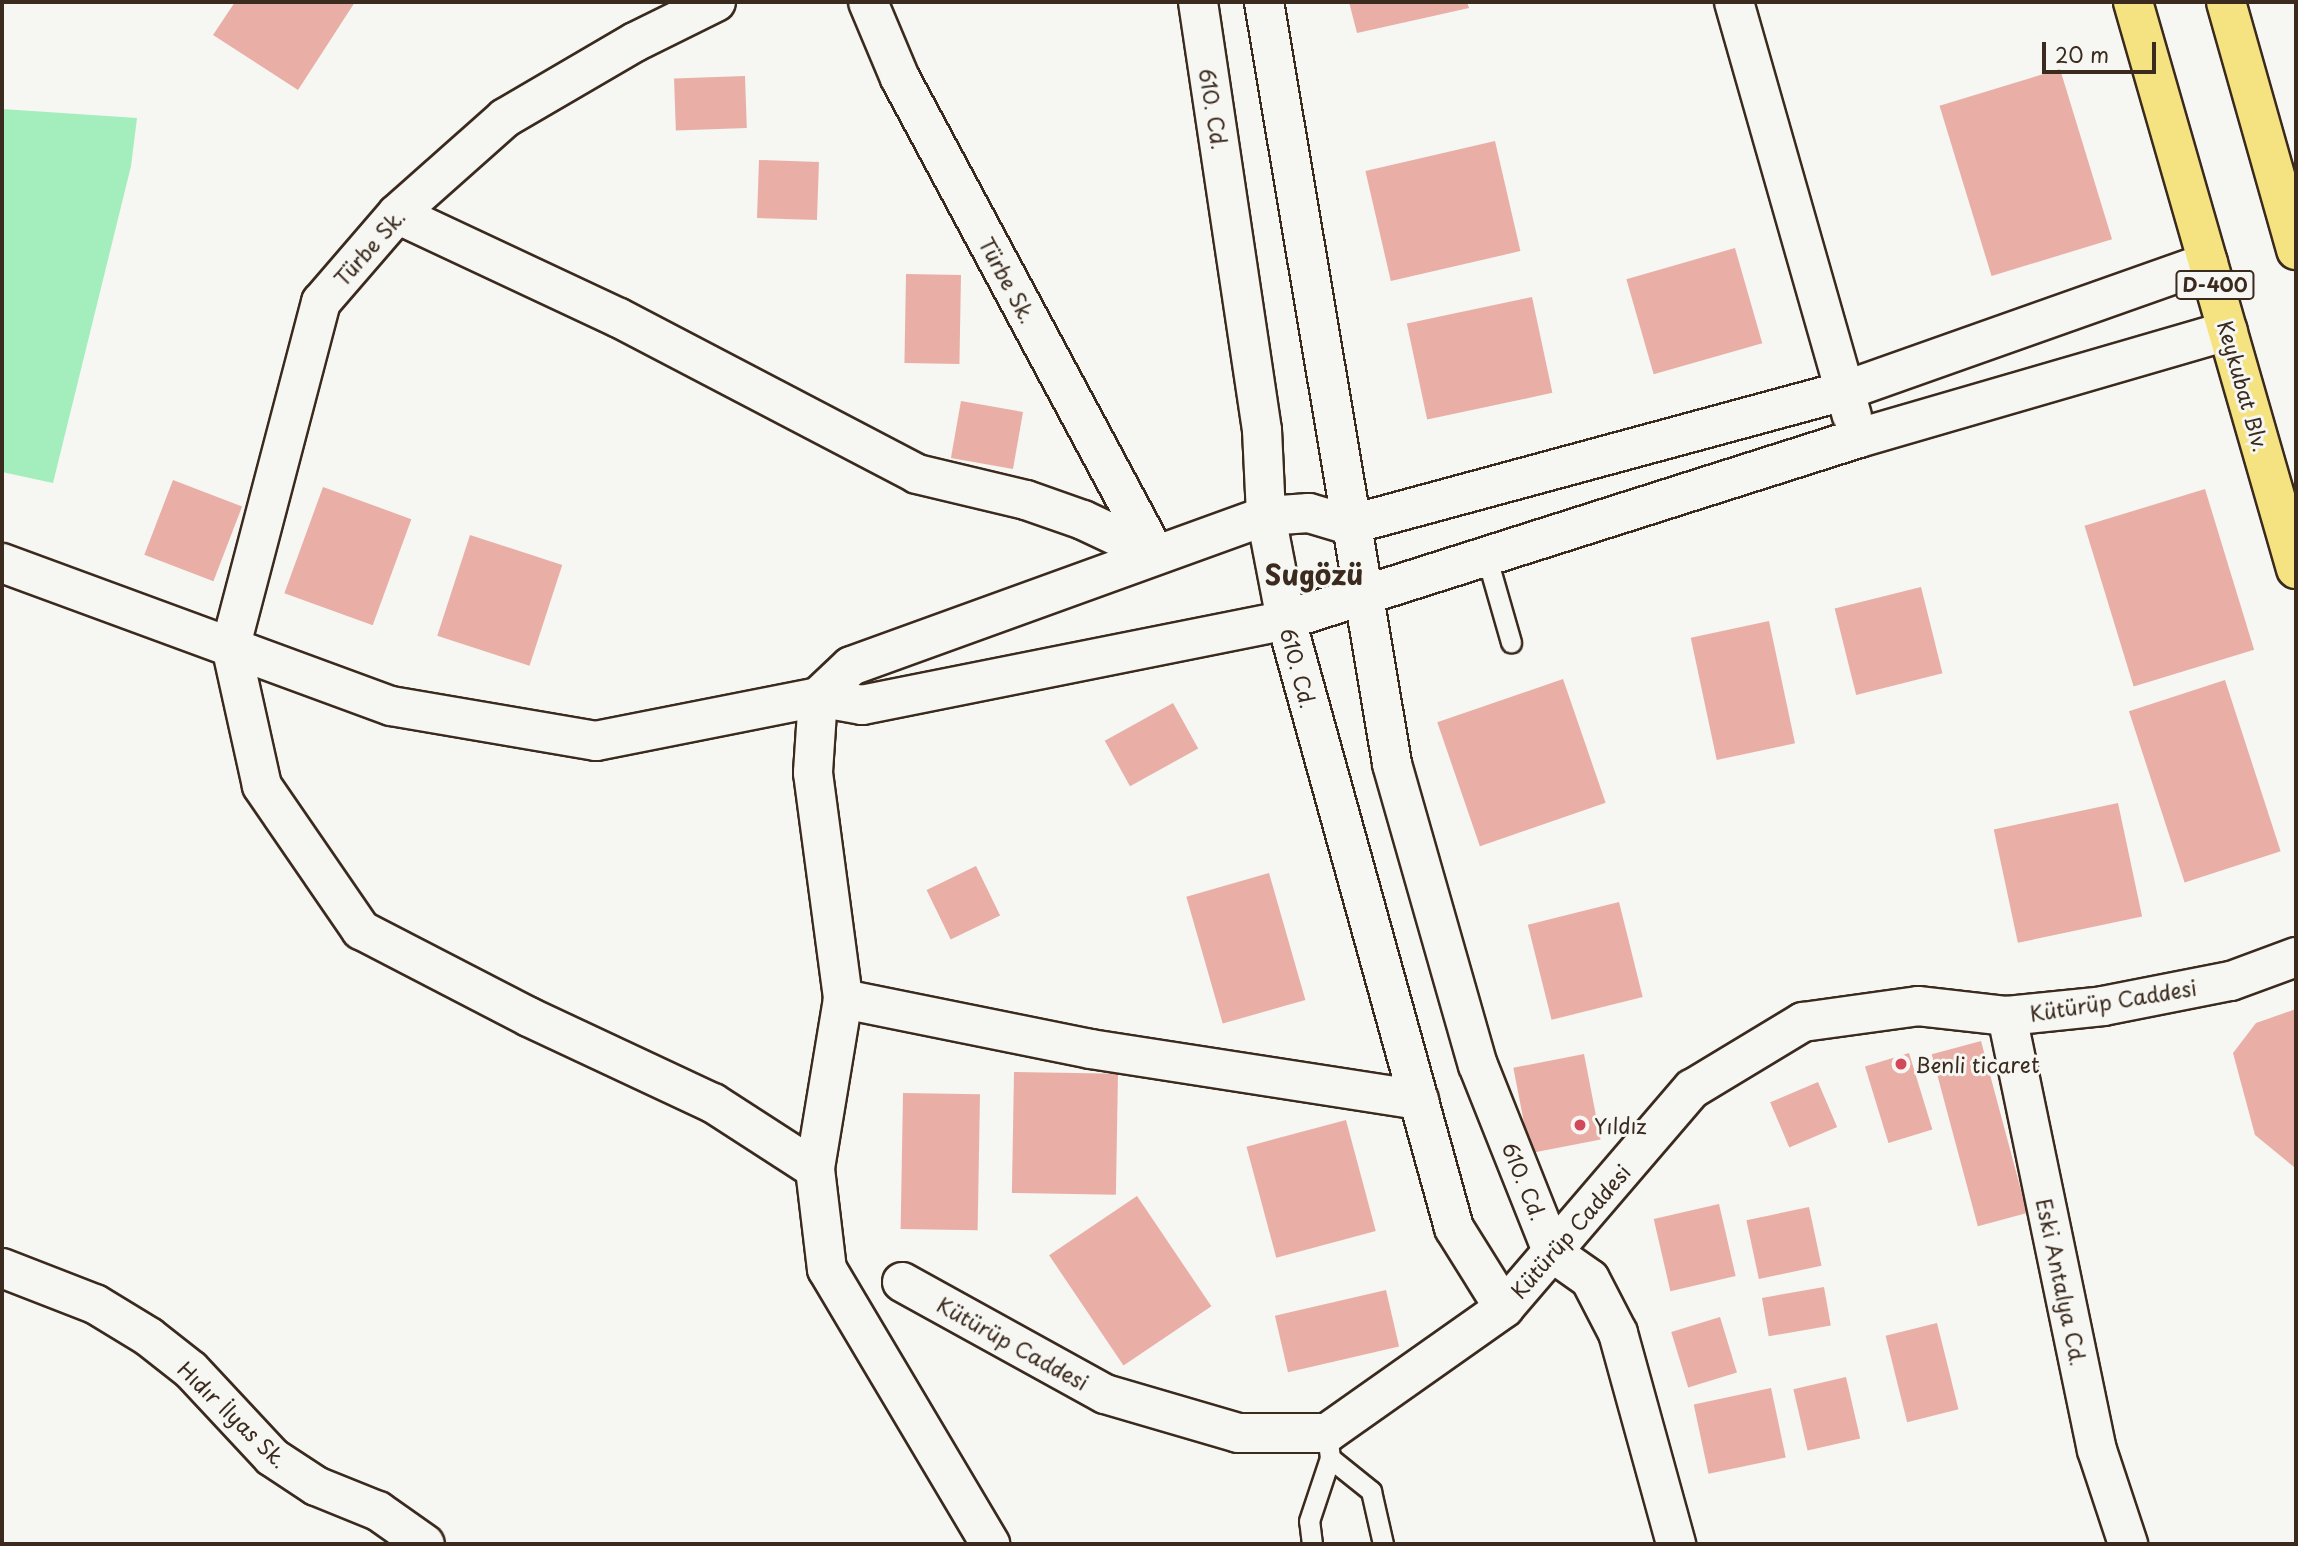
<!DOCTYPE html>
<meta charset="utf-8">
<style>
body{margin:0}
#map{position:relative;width:2298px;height:1546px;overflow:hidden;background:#f6f6f2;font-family:"Playpen Sans",sans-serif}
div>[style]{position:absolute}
.green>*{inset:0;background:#a4eebd}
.building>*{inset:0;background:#e9afa7;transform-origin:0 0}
.roads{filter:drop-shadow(2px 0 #3b2a1e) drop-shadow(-2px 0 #3b2a1e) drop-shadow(0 2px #3b2a1e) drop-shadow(0 -2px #3b2a1e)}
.lane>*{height:19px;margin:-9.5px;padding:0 9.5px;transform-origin:9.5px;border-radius:9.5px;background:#f6f6f2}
.street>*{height:38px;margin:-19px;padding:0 19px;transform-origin:19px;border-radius:19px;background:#f6f6f2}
.highway>*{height:38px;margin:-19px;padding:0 19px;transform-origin:19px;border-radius:19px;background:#f5e382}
.dots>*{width:19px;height:19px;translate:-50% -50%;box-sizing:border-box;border:4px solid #f6f6f2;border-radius:50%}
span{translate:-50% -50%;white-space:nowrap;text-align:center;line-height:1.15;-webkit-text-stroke:6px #f6f6f2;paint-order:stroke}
.shield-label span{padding:2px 5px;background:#f6f6f2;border:2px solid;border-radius:5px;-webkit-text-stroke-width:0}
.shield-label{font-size:19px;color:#3b2a1e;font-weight:700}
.street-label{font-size:21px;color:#3b2a1e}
.poi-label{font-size:21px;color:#3b2a1e}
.left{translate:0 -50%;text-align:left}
.district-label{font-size:28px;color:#3b2a1e;font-weight:700}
.frame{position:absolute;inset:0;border:4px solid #3b2a1e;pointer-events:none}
.scale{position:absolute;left:2042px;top:42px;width:114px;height:32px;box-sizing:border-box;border:4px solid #3b2a1e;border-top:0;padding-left:9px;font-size:21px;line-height:24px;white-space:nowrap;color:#3b2a1e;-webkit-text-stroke:5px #f6f6f2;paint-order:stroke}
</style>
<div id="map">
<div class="green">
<i style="clip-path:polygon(2px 109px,137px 118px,131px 166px,53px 483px,2px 472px)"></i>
</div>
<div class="building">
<i style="clip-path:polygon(235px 2px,355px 2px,298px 90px,213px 35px)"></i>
<i style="clip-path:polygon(1349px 2px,1467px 2px,1469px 8px,1357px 33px)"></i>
<i style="left:2060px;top:69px;width:178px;height:126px;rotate:73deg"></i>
<i style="left:745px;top:76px;width:52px;height:71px;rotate:88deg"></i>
<i style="left:1495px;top:141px;width:113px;height:133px;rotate:77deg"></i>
<i style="left:759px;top:160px;width:60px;height:58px;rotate:2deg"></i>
<i style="left:1735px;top:248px;width:99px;height:113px;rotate:74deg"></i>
<i style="left:906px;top:274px;width:55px;height:89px;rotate:1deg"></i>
<i style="left:1532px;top:297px;width:98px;height:128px;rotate:78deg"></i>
<i style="left:961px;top:401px;width:63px;height:58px;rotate:10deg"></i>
<i style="left:173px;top:480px;width:74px;height:80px;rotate:21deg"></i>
<i style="left:323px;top:487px;width:94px;height:113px;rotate:20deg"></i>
<i style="left:2205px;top:489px;width:168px;height:126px;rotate:73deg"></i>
<i style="left:470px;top:535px;width:97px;height:106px;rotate:18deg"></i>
<i style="left:1921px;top:587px;width:89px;height:89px;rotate:76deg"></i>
<i style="left:1769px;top:621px;width:125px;height:80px;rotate:78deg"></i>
<i style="left:1563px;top:679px;width:131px;height:133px;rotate:71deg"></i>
<i style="left:2225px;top:680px;width:180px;height:101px;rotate:72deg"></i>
<i style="left:1173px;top:703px;width:52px;height:78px;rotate:61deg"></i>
<i style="left:2118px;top:803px;width:116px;height:127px;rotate:78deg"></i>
<i style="left:976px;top:866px;width:55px;height:55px;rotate:64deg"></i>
<i style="left:1269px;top:873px;width:132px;height:86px;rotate:74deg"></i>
<i style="left:1619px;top:902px;width:98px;height:94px;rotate:76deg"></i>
<i style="clip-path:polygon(2296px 1009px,2296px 1166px,2294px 1167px,2255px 1135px,2233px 1053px,2256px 1023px)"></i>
<i style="left:1981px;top:1041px;width:178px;height:51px;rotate:75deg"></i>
<i style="left:1909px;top:1053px;width:80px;height:46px;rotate:73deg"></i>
<i style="left:1584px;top:1054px;width:87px;height:72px;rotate:79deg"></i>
<i style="left:1014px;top:1072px;width:104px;height:121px;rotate:1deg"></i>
<i style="left:1818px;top:1082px;width:49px;height:52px;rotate:67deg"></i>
<i style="left:903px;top:1093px;width:77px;height:136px;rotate:1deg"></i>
<i style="left:1346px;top:1120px;width:115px;height:103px;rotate:75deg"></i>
<i style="left:1137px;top:1196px;width:133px;height:106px;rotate:56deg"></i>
<i style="left:1719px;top:1204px;width:74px;height:67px;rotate:77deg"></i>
<i style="left:1809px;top:1207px;width:60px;height:64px;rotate:78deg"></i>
<i style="left:1824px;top:1287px;width:39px;height:63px;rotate:80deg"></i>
<i style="left:1386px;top:1290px;width:58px;height:114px;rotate:77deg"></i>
<i style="left:1720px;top:1317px;width:58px;height:51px;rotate:73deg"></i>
<i style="left:1937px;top:1323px;width:89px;height:53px;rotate:76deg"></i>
<i style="left:1846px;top:1377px;width:63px;height:54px;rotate:77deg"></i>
<i style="left:1771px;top:1388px;width:71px;height:79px;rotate:78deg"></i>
</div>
<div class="roads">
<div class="lane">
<i style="left:1486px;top:555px;width:91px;rotate:74deg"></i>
<i style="left:1330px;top:1458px;width:53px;rotate:38.8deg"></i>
<i style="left:1371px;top:1491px;width:54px;rotate:77.2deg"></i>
<i style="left:1312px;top:1544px;width:23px;rotate:-97deg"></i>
<i style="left:1309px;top:1521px;width:66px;rotate:-71.6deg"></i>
<i style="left:1330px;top:1458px;width:25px;rotate:-97deg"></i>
</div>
<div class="street">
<i style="left:716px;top:2px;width:90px;rotate:153.7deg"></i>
<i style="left:635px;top:42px;width:151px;rotate:149.7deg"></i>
<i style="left:505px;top:118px;width:144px;rotate:138.4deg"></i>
<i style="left:397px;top:214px;width:116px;rotate:130.8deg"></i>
<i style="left:321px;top:302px;width:356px;rotate:104.7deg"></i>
<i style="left:231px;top:646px;width:143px;rotate:77.5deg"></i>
<i style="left:262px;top:786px;width:175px;rotate:55.5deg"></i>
<i style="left:361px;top:930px;width:189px;rotate:27.4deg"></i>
<i style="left:529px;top:1017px;width:203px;rotate:25.1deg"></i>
<i style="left:713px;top:1103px;width:121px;rotate:32.9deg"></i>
<i style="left:868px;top:2px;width:82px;rotate:67.2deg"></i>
<i style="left:900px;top:78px;width:540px;rotate:61.82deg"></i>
<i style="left:1198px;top:2px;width:433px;rotate:81.5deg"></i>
<i style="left:1262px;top:430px;width:86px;rotate:87.3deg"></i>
<i style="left:1266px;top:516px;width:106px;rotate:79.1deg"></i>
<i style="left:1286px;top:620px;width:631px;rotate:74.55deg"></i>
<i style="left:1454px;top:1228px;width:94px;rotate:58deg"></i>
<i style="left:1264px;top:2px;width:773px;rotate:80.46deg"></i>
<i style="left:1392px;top:764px;width:313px;rotate:74.1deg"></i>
<i style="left:1478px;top:1065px;width:202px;rotate:68.3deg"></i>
<i style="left:1734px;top:2px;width:430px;rotate:74.1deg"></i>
<i style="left:397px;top:214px;width:245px;rotate:25.1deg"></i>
<i style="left:619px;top:318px;width:336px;rotate:27.6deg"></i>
<i style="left:917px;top:474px;width:112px;rotate:13.4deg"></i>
<i style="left:1026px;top:500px;width:60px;rotate:19.3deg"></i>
<i style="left:1083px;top:520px;width:80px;rotate:25.3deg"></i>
<i style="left:2px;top:563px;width:414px;rotate:20.2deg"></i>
<i style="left:391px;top:706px;width:208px;rotate:9.7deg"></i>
<i style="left:596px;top:741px;width:226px;rotate:-11.2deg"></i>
<i style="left:818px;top:697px;width:45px;rotate:10.3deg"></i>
<i style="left:862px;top:705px;width:432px;rotate:-11.3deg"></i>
<i style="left:1286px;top:620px;width:601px;rotate:-17.62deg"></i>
<i style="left:1859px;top:438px;width:384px;rotate:-16.2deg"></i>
<i style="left:818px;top:697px;width:45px;rotate:-43.2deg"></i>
<i style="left:851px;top:666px;width:441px;rotate:-19.9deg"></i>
<i style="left:1266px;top:516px;width:43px;rotate:-4deg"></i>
<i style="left:1309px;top:513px;width:42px;rotate:16.7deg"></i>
<i style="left:1349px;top:525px;width:513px;rotate:-15.15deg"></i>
<i style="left:1844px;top:391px;width:386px;rotate:-19.5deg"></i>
<i style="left:818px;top:697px;width:76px;rotate:93.8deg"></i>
<i style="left:813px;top:773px;width:228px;rotate:82.4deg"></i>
<i style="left:843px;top:999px;width:172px;rotate:99.4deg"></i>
<i style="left:815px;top:1169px;width:101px;rotate:83.2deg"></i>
<i style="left:827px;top:1269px;width:320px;rotate:59.3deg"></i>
<i style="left:843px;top:999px;width:252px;rotate:11.4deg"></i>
<i style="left:1090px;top:1049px;width:333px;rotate:8.8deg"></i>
<i style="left:2007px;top:1016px;width:443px;rotate:78.3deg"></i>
<i style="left:2097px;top:1450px;width:99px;rotate:71.7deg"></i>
<i style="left:1553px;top:1253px;width:45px;rotate:35.1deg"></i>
<i style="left:1590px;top:1279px;width:61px;rotate:62.6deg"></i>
<i style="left:1618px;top:1333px;width:219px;rotate:74.6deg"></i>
<i style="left:2px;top:1268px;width:100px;rotate:21.2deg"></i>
<i style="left:95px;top:1304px;width:63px;rotate:31.4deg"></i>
<i style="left:149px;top:1337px;width:53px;rotate:38.2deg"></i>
<i style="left:191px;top:1370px;width:119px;rotate:47deg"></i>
<i style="left:272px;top:1457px;width:53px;rotate:33.4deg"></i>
<i style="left:316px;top:1486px;width:67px;rotate:22deg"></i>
<i style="left:378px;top:1511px;width:57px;rotate:35.1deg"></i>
<i style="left:902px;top:1282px;width:232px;rotate:28.9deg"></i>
<i style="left:1105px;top:1394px;width:139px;rotate:16.3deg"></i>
<i style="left:1238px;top:1433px;width:89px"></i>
<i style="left:1327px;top:1433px;width:217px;rotate:-35.2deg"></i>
<i style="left:1504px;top:1308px;width:289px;rotate:-49.4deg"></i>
<i style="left:1692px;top:1089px;width:130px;rotate:-31.1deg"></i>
<i style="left:1803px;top:1022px;width:116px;rotate:-7.9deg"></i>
<i style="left:1918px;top:1006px;width:90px;rotate:6.4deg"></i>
<i style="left:2007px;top:1016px;width:97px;rotate:-5.9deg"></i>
<i style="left:2103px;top:1006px;width:130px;rotate:-11.1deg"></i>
<i style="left:2231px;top:981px;width:69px;rotate:-20.3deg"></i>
</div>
<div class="highway">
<i style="left:2133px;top:2px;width:590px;rotate:73.96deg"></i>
<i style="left:2226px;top:2px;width:258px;rotate:74.2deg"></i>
</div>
</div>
<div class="dots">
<i style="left:1901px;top:1064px;background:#d1495b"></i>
<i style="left:1580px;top:1125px;background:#d1495b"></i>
</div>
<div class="shield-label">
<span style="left:2215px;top:285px">D-400</span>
</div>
<div class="street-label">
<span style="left:1214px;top:109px;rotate:81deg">610. Cd.</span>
<span style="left:369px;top:247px;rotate:-48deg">Türbe Sk.</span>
<span style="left:1008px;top:280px;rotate:62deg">Türbe Sk.</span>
<span style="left:2244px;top:386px;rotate:74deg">Keykubat Blv.</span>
<span style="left:1299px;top:668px;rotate:75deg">610. Cd.</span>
<span style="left:2113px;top:1000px;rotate:-9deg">Kütürüp Caddesi</span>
<span style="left:1525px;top:1181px;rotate:68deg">610. Cd.</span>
<span style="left:1570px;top:1231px;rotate:-49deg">Kütürüp Caddesi</span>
<span style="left:2062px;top:1282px;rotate:78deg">Eski Antalya Cd.</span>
<span style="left:1013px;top:1343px;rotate:29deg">Kütürüp Caddesi</span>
<span style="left:233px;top:1414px;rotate:44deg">Hıdır İlyas Sk.</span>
</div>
<div class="poi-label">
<span class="left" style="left:1915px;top:1064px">Benli ticaret</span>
<span class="left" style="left:1594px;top:1125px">Yıldız</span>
</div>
<div class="district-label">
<span style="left:1314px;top:574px">Sugözü</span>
</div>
<div class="frame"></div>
<div class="scale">20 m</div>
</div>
